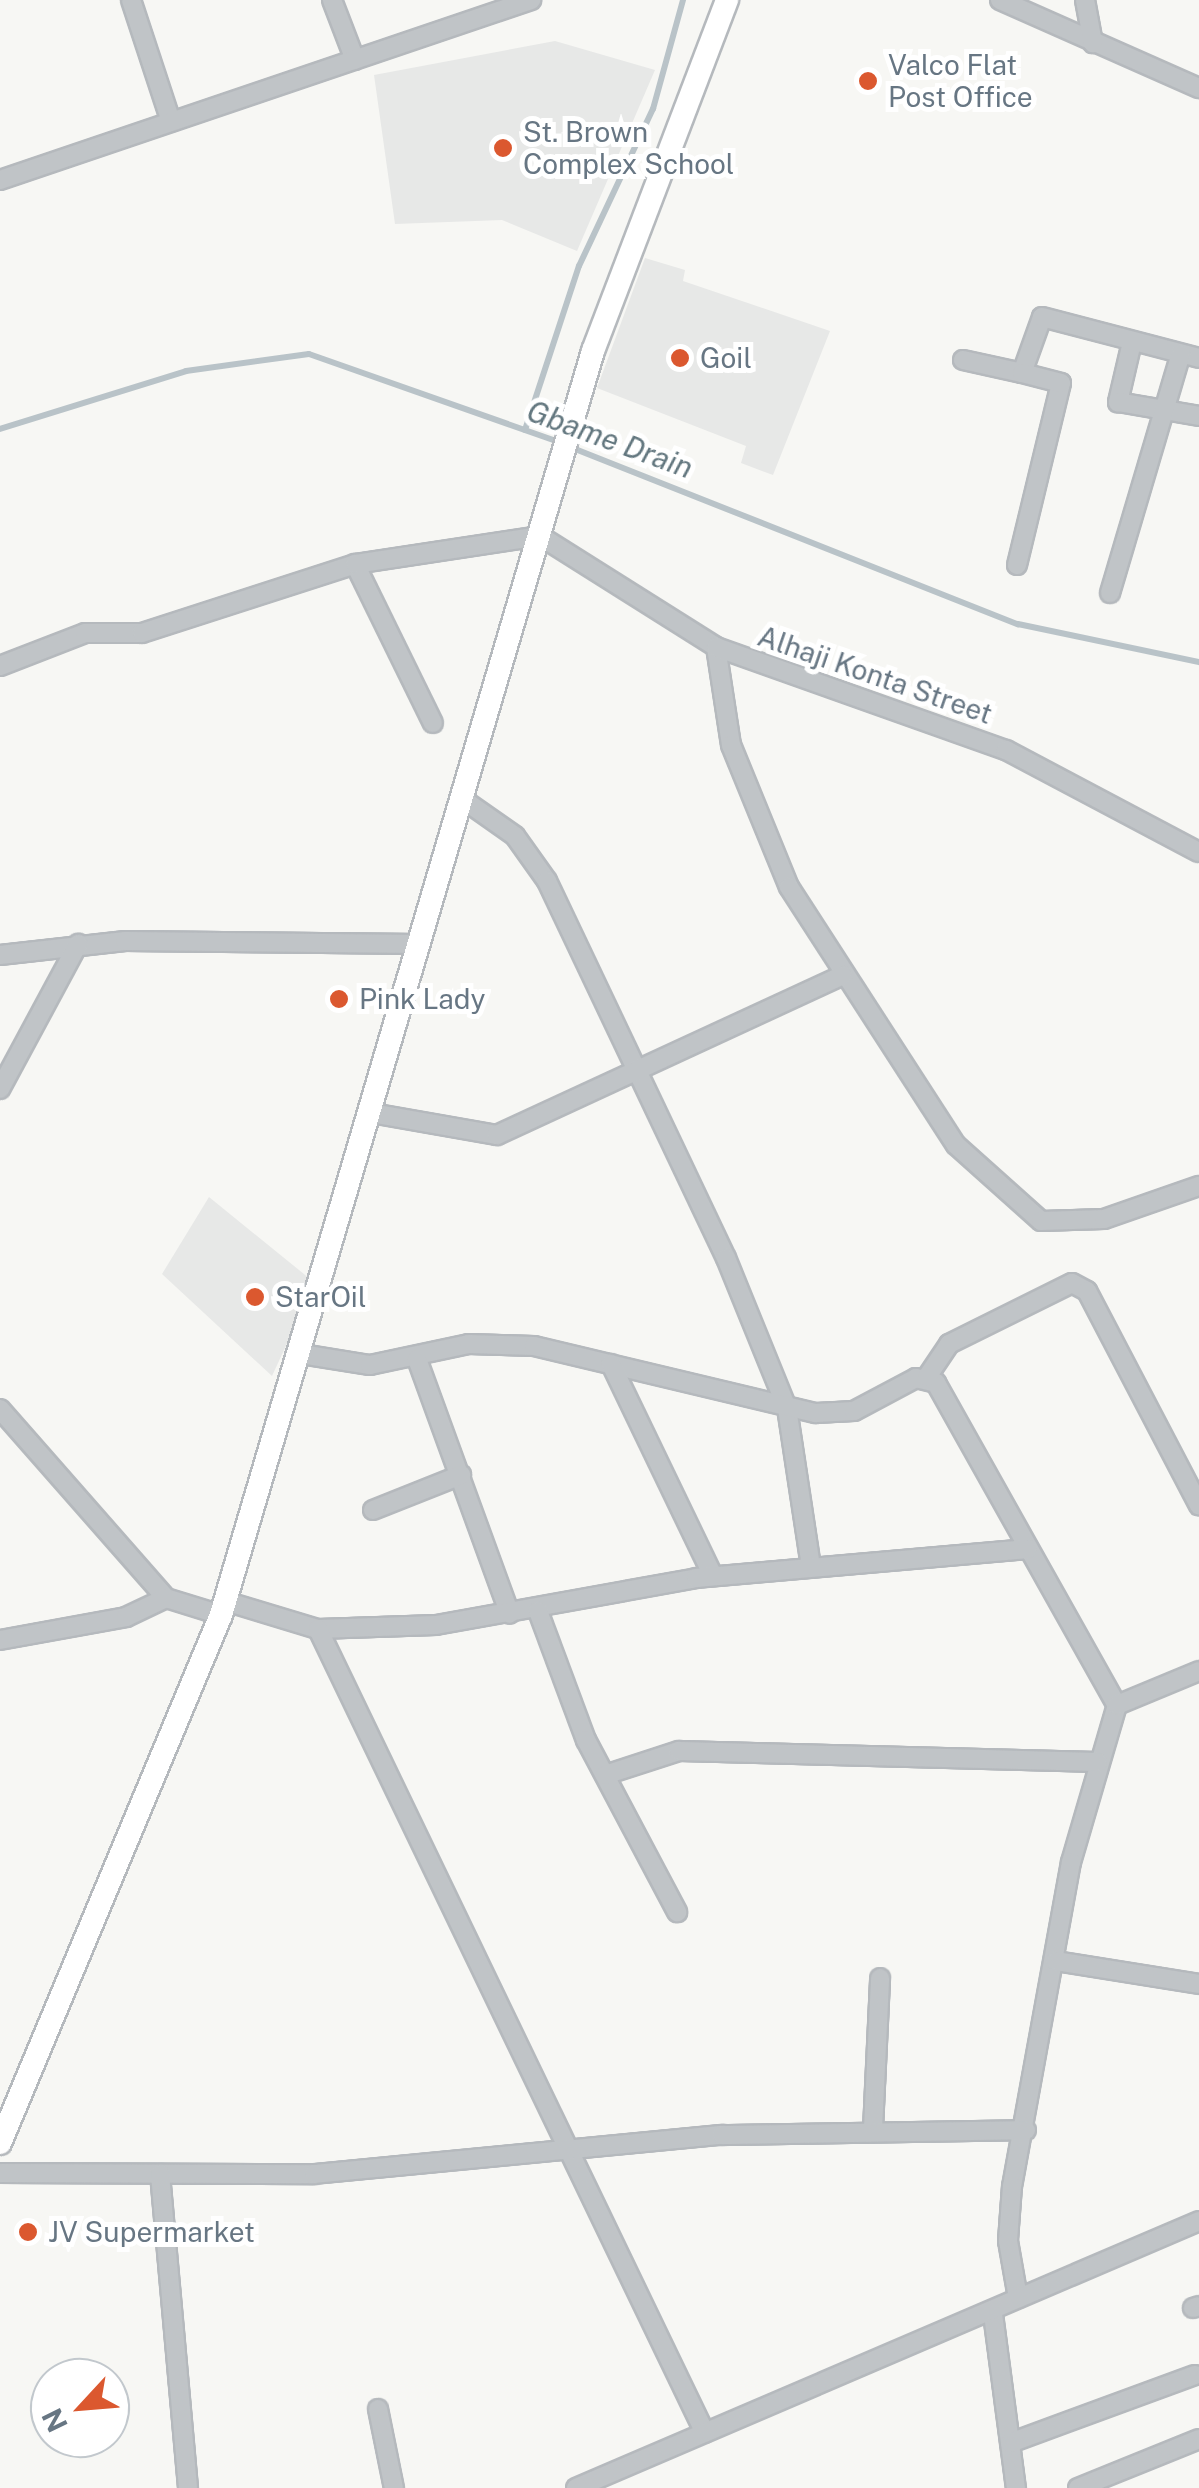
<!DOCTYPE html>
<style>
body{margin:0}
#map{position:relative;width:1199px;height:2488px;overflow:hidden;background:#f7f7f4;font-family:"Public Sans",sans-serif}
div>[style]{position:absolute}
.built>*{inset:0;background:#e7e8e7}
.stream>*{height:6px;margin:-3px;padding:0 3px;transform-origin:3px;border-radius:3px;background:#b9c3c8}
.roads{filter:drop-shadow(2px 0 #b5b9bd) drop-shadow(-2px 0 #b5b9bd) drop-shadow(0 2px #b5b9bd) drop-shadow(0 -2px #b5b9bd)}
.street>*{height:18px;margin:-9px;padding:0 9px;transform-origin:9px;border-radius:9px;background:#c0c4c7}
.secondary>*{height:22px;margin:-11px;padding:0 11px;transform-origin:11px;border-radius:11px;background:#fff}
.dots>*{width:28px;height:28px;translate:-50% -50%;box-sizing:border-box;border:5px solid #fff;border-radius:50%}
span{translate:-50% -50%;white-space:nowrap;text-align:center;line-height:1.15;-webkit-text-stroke:10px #fff;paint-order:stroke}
.poi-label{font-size:28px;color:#677683}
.left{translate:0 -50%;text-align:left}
.street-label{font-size:28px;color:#677683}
.water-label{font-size:30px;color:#63777f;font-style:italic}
.north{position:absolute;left:30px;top:2358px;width:100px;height:100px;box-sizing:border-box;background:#fff;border:2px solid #c2c8cd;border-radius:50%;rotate:244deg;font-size:28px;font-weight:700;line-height:40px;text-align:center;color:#677683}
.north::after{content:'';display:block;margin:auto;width:35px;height:45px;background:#db582f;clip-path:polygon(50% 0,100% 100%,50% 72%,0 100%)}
</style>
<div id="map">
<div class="built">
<i style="clip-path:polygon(555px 41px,655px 70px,577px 251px,502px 220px,395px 224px,374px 75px)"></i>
<i style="clip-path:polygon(645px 258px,685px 270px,683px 281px,830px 331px,773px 475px,741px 463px,746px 446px,597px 388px)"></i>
<i style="clip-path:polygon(209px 1197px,315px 1283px,272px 1376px,162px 1274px)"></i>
</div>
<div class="stream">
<i style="left:0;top:429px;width:195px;rotate:-17.3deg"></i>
<i style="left:186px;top:371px;width:124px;rotate:-7.9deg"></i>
<i style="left:309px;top:354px;width:265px;rotate:19.4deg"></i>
<i style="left:525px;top:430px;width:173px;rotate:-71.8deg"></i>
<i style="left:579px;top:266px;width:174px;rotate:-64.8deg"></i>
<i style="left:653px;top:109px;width:113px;rotate:-74.6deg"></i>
<i style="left:570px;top:447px;width:482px;rotate:21.6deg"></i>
<i style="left:1018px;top:624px;width:185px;rotate:11.9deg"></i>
</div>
<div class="roads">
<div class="street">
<i style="left:131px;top:0;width:128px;rotate:71.8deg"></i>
<i style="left:332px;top:0;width:64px;rotate:69deg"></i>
<i style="left:1000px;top:0;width:218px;rotate:23.9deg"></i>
<i style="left:1085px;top:0;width:44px;rotate:79.5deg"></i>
<i style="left:0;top:180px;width:561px;rotate:-18.73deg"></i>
<i style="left:1132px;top:342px;width:62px;rotate:103.1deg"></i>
<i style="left:1118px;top:402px;width:82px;rotate:9.8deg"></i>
<i style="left:963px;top:360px;width:60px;rotate:12.4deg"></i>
<i style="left:1022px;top:373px;width:59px;rotate:-70.3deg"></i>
<i style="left:1042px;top:317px;width:162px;rotate:14.6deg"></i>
<i style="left:355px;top:564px;width:177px;rotate:63.9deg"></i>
<i style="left:1017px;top:565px;width:187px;rotate:-76.4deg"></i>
<i style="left:1061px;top:383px;width:40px;rotate:-165.6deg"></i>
<i style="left:1110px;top:593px;width:249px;rotate:-73.5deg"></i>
<i style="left:716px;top:647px;width:99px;rotate:81.3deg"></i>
<i style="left:731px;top:745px;width:153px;rotate:67.8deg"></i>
<i style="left:789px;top:887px;width:307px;rotate:57.1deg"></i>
<i style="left:956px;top:1145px;width:114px;rotate:41.8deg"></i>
<i style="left:1041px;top:1221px;width:63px;rotate:-1.8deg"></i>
<i style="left:1104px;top:1219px;width:101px;rotate:-19.2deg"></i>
<i style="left:0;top:666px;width:91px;rotate:-21.2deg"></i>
<i style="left:85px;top:633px;width:57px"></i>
<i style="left:142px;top:633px;width:224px;rotate:-17.9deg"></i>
<i style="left:355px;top:564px;width:187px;rotate:-8.6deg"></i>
<i style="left:540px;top:536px;width:208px;rotate:32.2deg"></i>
<i style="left:716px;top:647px;width:308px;rotate:19.6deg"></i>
<i style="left:1006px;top:750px;width:218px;rotate:27.9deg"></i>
<i style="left:461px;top:798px;width:66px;rotate:35.1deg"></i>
<i style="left:515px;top:836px;width:55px;rotate:54.6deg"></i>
<i style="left:547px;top:881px;width:417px;rotate:64.6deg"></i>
<i style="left:726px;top:1258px;width:162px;rotate:67.9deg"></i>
<i style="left:787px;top:1408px;width:160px;rotate:81.4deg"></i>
<i style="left:0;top:955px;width:126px;rotate:-6.4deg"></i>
<i style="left:125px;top:941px;width:295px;rotate:0.6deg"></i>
<i style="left:0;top:1089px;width:165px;rotate:-61.7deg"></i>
<i style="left:371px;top:1113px;width:128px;rotate:9.9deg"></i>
<i style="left:497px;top:1135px;width:381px;rotate:-24.8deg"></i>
<i style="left:301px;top:1354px;width:70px;rotate:9.1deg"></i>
<i style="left:370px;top:1365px;width:101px;rotate:-12deg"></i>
<i style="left:469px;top:1344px;width:65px;rotate:1.8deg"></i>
<i style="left:534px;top:1346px;width:290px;rotate:13.4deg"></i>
<i style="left:816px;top:1413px;width:38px;rotate:-3deg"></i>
<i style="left:854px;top:1411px;width:70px;rotate:-28deg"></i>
<i style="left:916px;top:1378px;width:21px;rotate:14deg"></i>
<i style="left:936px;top:1383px;width:369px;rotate:60.7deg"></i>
<i style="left:1117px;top:1705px;width:164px;rotate:106.3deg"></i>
<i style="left:1071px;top:1862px;width:329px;rotate:100.3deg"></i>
<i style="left:1012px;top:2186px;width:55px;rotate:94.2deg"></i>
<i style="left:1008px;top:2241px;width:58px;rotate:80deg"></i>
<i style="left:417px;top:1359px;width:271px;rotate:70deg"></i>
<i style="left:611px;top:1364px;width:235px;rotate:64.3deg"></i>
<i style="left:927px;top:1377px;width:40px;rotate:-56deg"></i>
<i style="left:949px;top:1344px;width:137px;rotate:-26.4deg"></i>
<i style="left:1072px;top:1283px;width:17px;rotate:28deg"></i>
<i style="left:1087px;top:1291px;width:242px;rotate:62.4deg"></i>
<i style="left:0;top:1409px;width:252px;rotate:48.7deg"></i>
<i style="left:166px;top:1598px;width:58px;rotate:17.2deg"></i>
<i style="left:373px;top:1510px;width:95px;rotate:-21.7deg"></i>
<i style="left:225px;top:1601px;width:97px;rotate:16.8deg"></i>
<i style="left:318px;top:1629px;width:118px;rotate:-1.9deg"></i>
<i style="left:436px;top:1625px;width:264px;rotate:-10.2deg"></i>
<i style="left:696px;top:1578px;width:333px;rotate:-5deg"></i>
<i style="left:538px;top:1611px;width:138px;rotate:69.6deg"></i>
<i style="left:586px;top:1740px;width:195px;rotate:62.1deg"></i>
<i style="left:318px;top:1629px;width:892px;rotate:64.3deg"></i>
<i style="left:0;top:1640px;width:128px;rotate:-10.3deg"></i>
<i style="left:126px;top:1617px;width:44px;rotate:-25.4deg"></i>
<i style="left:1117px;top:1705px;width:89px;rotate:-22.5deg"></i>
<i style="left:605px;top:1775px;width:78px;rotate:-18deg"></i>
<i style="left:679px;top:1751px;width:419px;rotate:1.5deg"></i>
<i style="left:1056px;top:1961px;width:145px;rotate:9.1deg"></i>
<i style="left:873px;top:2129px;width:151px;rotate:-87.3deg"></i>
<i style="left:0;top:2173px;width:314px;rotate:0.2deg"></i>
<i style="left:314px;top:2174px;width:410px;rotate:-5.5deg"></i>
<i style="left:722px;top:2135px;width:304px;rotate:-0.9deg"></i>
<i style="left:160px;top:2174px;width:315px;rotate:84.9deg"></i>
<i style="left:1193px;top:2308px;width:6px;rotate:-18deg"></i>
<i style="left:993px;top:2314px;width:176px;rotate:82.5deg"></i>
<i style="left:378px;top:2409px;width:81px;rotate:78.6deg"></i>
<i style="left:1010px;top:2443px;width:197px;rotate:-20.2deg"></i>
<i style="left:576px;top:2488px;width:678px;rotate:-23.2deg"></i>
<i style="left:1078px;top:2488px;width:131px;rotate:-22deg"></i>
</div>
<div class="secondary">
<i style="left:0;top:2143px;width:572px;rotate:-67.29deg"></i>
<i style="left:221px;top:1615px;width:1318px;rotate:-73.6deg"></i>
<i style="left:593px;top:351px;width:376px;rotate:-69.1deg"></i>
</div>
</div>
<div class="dots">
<i style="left:868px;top:81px;background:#db582f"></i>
<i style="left:503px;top:148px;background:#db582f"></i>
<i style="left:680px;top:358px;background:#db582f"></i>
<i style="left:339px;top:999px;background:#db582f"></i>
<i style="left:255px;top:1297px;background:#db582f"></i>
<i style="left:28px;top:2232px;background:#db582f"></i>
</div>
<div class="poi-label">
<span class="left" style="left:888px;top:81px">Valco Flat<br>Post Office</span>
<span class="left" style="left:523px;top:148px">St. Brown<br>Complex School</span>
<span class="left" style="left:700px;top:358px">Goil</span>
<span class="left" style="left:359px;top:999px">Pink Lady</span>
<span class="left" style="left:275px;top:1297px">StarOil</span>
<span class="left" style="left:48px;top:2232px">JV Supermarket</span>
</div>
<div class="street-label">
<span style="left:875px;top:675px;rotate:19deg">Alhaji Konta Street</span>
</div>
<div class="water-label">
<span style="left:610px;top:439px;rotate:20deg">Gbame Drain</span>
</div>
<div class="north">N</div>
</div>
